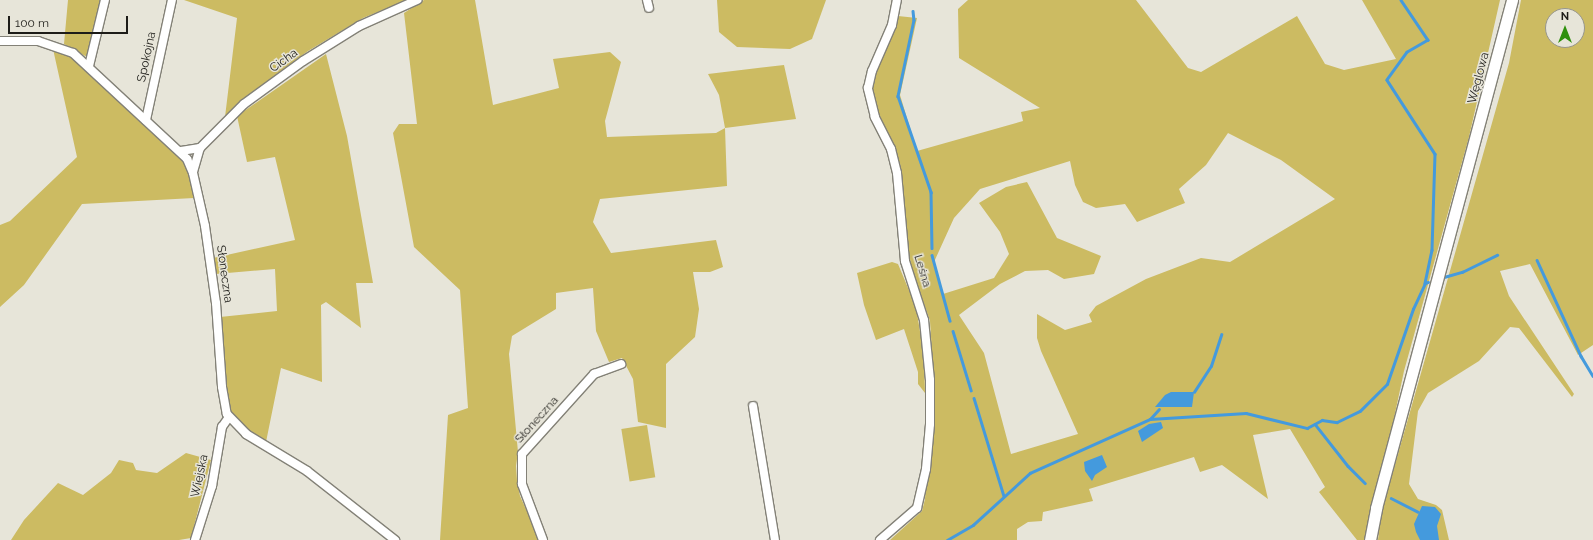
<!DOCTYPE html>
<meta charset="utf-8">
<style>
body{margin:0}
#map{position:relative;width:1593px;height:540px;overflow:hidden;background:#e7e5d9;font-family:Raleway,sans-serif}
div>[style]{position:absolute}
.green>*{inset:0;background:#ccbb62;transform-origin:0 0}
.water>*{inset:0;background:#449add}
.stream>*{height:2.5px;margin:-1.25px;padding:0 1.25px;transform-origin:1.25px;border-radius:1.25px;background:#449add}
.roads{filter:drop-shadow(1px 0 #838177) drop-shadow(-1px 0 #838177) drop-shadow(0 1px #838177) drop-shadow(0 -1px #838177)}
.street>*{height:8px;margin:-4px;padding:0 4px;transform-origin:4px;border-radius:4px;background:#fff}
.secondary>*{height:11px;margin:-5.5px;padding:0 5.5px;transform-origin:5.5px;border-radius:5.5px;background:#fff}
span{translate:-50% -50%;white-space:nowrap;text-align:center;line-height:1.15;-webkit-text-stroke:3px #e7e5d9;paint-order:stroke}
.street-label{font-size:12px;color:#1d1c18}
.north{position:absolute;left:1545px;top:8px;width:40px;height:40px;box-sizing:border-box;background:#e7e5d9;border:1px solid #96958c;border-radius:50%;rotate:0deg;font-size:11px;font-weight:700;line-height:16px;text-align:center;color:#1d1c18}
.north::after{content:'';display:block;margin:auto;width:14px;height:18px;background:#2e900c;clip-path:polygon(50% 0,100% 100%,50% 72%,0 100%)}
.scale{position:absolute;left:8px;top:16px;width:120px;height:18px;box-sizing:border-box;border:2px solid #1d1c18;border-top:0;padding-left:5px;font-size:12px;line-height:14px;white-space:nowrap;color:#1d1c18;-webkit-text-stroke:3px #e7e5d9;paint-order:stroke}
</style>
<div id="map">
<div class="green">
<i style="clip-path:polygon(68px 0,100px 0,87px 57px,64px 44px)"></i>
<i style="clip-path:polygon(184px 0,407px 0,363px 18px,308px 51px,242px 100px,225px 117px,237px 18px)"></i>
<i style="clip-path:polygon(424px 0,475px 0,493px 105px,559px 88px,553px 59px,610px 52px,621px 62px,605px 121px,607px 137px,716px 133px,725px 128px,719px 95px,708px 74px,784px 65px,796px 119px,725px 128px,727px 186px,600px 199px,593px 222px,611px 253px,716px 240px,723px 267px,710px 272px,693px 272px,699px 309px,695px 337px,666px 364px,666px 428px,638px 422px,633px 379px,622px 358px,609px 362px,596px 331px,593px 288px,556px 293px,556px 309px,512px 336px,509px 354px,518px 452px,516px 466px,517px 480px,520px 496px,540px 540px,440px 540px,448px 415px,468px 408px,460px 290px,414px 247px,393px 133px,399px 124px,417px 124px,404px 13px)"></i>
<i style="clip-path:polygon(717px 0,826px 0,812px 39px,790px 49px,737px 47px,719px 32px)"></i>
<i style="clip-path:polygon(evenodd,968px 0,1136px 0,1188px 68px,1201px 72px,1297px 16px,1325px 64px,1344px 70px,1396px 59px,1362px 0,1500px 0,1469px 137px,1404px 371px,1393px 423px,1372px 502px,1366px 540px,1357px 540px,1319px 492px,1325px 487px,1290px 429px,1253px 435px,1268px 499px,1222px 465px,1200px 472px,1194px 457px,1089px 489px,1093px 501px,1043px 512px,1042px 521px,1028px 522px,1017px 529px,1017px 540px,890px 540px,922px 511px,925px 499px,932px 353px,930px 321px,912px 269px,905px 237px,900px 163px,879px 114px,871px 85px,898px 16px,917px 18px,900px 95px,917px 151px,1023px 121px,1021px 112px,1040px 108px,959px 58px,958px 9px,968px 0,1228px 133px,1281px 160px,1335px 199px,1230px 262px,1201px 258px,1146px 279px,1096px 306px,1089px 315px,1092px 322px,1065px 330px,1037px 314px,1037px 338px,1041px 351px,1078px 434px,1011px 454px,984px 353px,959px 315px,1000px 284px,1025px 271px,1048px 270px,1064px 279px,1094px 274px,1101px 256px,1057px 238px,1027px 182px,1006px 187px,979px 203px,1000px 232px,1009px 254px,994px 278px,943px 294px,934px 262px,954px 218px,980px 189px,1070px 161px,1075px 185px,1083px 202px,1096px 208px,1125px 204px,1137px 222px,1185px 203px,1179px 189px,1206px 165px,1228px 133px)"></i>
<i style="clip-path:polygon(evenodd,1521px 0,1593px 0,1593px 345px,1578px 355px,1530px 264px,1500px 271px,1509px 296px,1574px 394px,1572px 397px,1519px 328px,1510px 327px,1479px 361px,1428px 393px,1418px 411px,1409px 484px,1418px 499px,1436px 505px,1442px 510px,1449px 540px,1378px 540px,1381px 514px,1509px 63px,1521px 0,1553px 16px,1577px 16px,1577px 40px,1553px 40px,1553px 16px)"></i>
<i style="clip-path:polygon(53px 49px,67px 54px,83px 66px,181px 158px,189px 173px,194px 198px,82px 204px,24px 285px,0 307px,0 225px,10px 221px,77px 157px)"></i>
<i style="clip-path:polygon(326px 54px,347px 136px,373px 283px,356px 283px,361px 328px,326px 302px,321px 305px,322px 382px,281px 368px,266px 442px,244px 428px,230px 413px,225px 397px,220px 317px,277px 311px,275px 269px,216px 274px,213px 258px,295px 240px,275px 157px,247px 162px,237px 116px)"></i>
<i style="clip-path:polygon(892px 262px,898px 264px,916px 307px,924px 356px,925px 393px,918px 384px,918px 372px,904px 329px,876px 340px,864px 305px,857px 273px)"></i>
<i style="left:647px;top:425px;width:53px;height:26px;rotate:81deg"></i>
<i style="clip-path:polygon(186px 453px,211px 460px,191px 538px,179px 540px,11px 540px,24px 520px,58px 483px,83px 495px,111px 473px,119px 460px,133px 463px,136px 470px,157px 473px)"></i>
</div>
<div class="water">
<i style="clip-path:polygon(1171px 392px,1194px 392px,1192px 407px,1155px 407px,1165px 395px)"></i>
<i style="clip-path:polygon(1161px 422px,1163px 428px,1142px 442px,1138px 431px,1149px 424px)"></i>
<i style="clip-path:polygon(1102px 455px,1107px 467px,1095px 475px,1092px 481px,1085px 471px,1084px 462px)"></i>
<i style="clip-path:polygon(1422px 506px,1435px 507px,1441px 514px,1437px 526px,1439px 540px,1420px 540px,1416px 532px,1414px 524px)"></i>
</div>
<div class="stream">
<i style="left:1401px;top:0;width:48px;rotate:56deg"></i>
<i style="left:1428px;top:40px;width:24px;rotate:150deg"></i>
<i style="left:1407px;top:52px;width:34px;rotate:126deg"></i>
<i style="left:1387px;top:80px;width:88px;rotate:57deg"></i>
<i style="left:1435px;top:154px;width:96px;rotate:91.8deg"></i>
<i style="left:1432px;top:250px;width:34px;rotate:102deg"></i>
<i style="left:913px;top:11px;width:9px;rotate:84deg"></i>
<i style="left:914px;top:20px;width:78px;rotate:101.9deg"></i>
<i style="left:898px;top:96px;width:102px;rotate:71deg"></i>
<i style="left:931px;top:192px;width:56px;rotate:89deg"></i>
<i style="left:932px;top:255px;width:68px;rotate:74.7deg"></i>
<i style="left:1537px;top:260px;width:106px;rotate:65.4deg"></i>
<i style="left:1581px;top:356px;width:23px;rotate:59deg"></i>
<i style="left:1444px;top:277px;width:19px;rotate:-16deg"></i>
<i style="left:1462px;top:272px;width:39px;rotate:-26deg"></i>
<i style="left:953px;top:331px;width:62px;rotate:73deg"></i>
<i style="left:1194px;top:392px;width:31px;rotate:-57deg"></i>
<i style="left:1211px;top:366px;width:33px;rotate:-72deg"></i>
<i style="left:974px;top:398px;width:102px;rotate:73deg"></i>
<i style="left:1150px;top:419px;width:13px;rotate:-48deg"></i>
<i style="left:1315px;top:424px;width:53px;rotate:51.8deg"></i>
<i style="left:1348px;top:466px;width:24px;rotate:45deg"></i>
<i style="left:1391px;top:498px;width:30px;rotate:27deg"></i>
<i style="left:947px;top:540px;width:30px;rotate:-30deg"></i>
<i style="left:973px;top:525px;width:77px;rotate:-42.4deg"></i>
<i style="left:1030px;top:473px;width:132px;rotate:-24.2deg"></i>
<i style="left:1150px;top:419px;width:96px;rotate:-3.6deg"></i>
<i style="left:1246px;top:413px;width:63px;rotate:13.8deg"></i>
<i style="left:1307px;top:428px;width:17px;rotate:-28deg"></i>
<i style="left:1322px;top:420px;width:15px;rotate:8deg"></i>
<i style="left:1337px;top:422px;width:25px;rotate:-26deg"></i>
<i style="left:1360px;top:411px;width:38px;rotate:-45deg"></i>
<i style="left:1387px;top:384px;width:79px;rotate:-70.9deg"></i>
<i style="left:1413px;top:309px;width:29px;rotate:-65deg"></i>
<i style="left:1425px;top:283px;width:3px;rotate:-18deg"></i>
</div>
<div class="roads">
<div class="street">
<i style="left:647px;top:0;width:8px;rotate:76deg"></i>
<i style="left:0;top:41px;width:38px"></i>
<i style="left:38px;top:41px;width:37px;rotate:19deg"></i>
<i style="left:73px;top:53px;width:156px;rotate:42.9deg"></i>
<i style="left:187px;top:159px;width:15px;rotate:67deg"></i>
<i style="left:193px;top:173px;width:54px;rotate:77.2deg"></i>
<i style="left:205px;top:226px;width:78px;rotate:81.9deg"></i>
<i style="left:216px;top:303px;width:84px;rotate:85.9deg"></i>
<i style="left:222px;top:387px;width:27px;rotate:80deg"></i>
<i style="left:227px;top:414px;width:28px;rotate:46deg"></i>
<i style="left:246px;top:434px;width:71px;rotate:31.2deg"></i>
<i style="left:307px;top:471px;width:112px;rotate:38.1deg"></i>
<i style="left:89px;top:66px;width:68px;rotate:-76.4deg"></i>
<i style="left:146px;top:120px;width:123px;rotate:-77.8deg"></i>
<i style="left:181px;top:151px;width:19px;rotate:-9deg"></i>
<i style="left:193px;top:172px;width:25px;rotate:-74deg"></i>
<i style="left:200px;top:148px;width:62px;rotate:-45deg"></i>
<i style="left:244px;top:104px;width:73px;rotate:-36.1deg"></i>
<i style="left:303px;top:61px;width:66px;rotate:-32deg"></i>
<i style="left:359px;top:26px;width:64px;rotate:-24.1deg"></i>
<i style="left:753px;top:406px;width:136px;rotate:80.7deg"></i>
<i style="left:195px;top:540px;width:57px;rotate:-72.5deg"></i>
<i style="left:212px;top:486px;width:60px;rotate:-80.4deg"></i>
<i style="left:222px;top:427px;width:12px;rotate:-55deg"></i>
<i style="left:543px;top:540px;width:60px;rotate:-110.6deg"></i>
<i style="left:522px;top:484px;width:30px;rotate:-90deg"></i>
<i style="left:522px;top:454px;width:108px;rotate:-48deg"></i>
<i style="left:594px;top:374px;width:29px;rotate:-20deg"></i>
<i style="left:880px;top:540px;width:49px;rotate:-40.9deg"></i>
<i style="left:917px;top:508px;width:40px;rotate:-77deg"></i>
<i style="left:926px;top:469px;width:45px;rotate:-84.9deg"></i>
<i style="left:930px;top:424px;width:44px;rotate:-90deg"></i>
<i style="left:930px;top:380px;width:60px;rotate:-95.7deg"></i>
<i style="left:924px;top:320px;width:62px;rotate:-107.9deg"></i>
<i style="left:905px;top:261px;width:88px;rotate:-95.2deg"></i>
<i style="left:897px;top:173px;width:25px;rotate:-104deg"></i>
<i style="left:891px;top:149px;width:36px;rotate:-117deg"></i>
<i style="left:875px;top:117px;width:30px;rotate:-104deg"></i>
<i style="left:868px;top:88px;width:17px;rotate:-77deg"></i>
<i style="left:872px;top:71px;width:50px;rotate:-66.5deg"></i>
<i style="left:892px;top:25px;width:25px;rotate:-79deg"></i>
</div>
<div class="secondary">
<i style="left:1370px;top:540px;width:33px;rotate:-79deg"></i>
<i style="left:1376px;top:508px;width:526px;rotate:-75.01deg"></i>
</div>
</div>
<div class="street-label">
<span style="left:147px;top:57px;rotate:-78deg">Spokojna</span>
<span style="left:284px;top:61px;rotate:-36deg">Cicha</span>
<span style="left:1479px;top:78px;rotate:-75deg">Węglowa</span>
<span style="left:922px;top:271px;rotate:73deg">Leśna</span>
<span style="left:224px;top:274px;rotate:82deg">Słoneczna</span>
<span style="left:537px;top:420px;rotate:-48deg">Słoneczna</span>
<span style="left:200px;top:476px;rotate:-78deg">Wiejska</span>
</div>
<div class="north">N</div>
<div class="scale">100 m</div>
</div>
